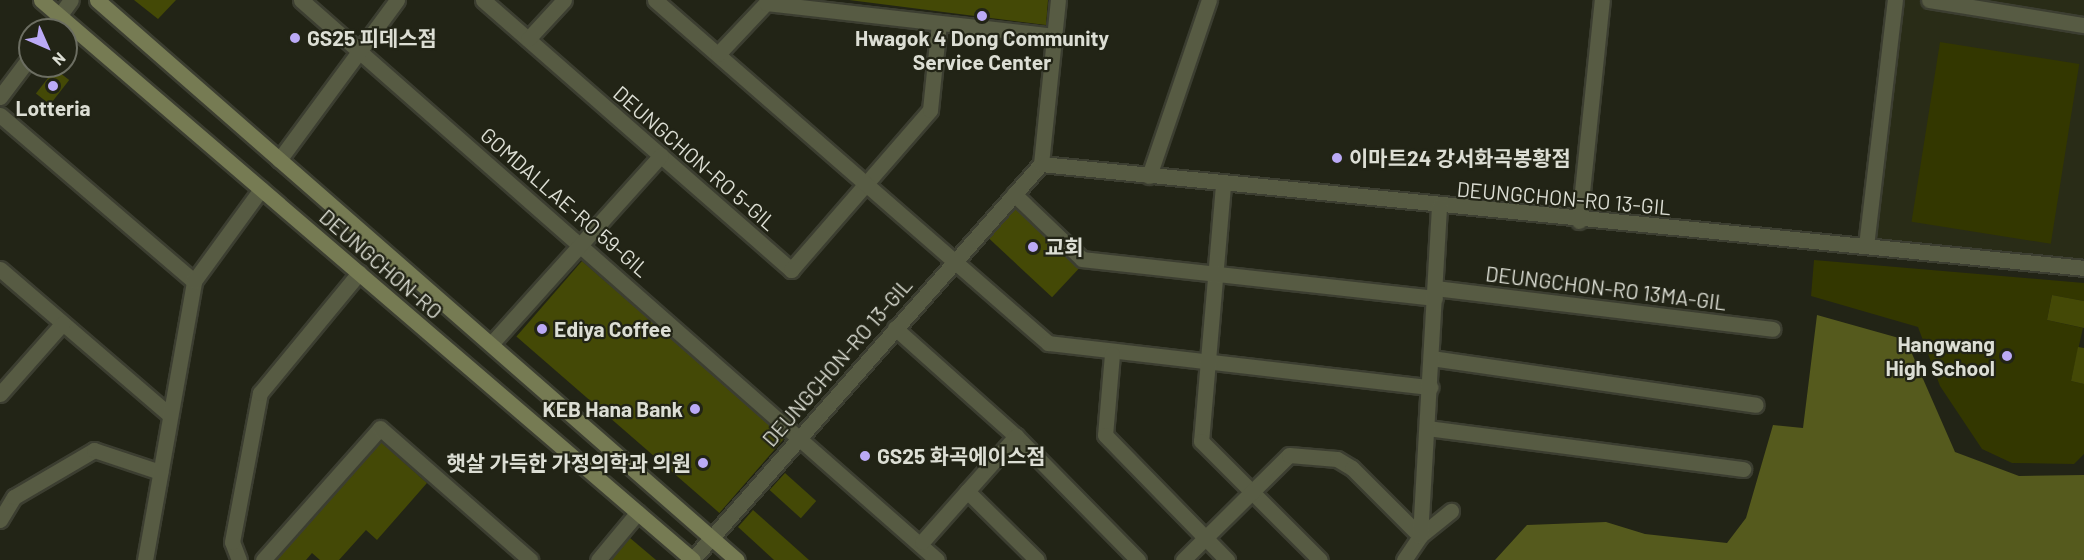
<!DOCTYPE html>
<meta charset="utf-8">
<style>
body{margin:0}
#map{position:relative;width:2084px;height:560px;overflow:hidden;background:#222416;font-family:Barlow,"Noto Sans KR",sans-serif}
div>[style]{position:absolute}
.built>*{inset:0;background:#292c17}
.green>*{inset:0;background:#333700;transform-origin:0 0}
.forest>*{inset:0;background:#555a1d}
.building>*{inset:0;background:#444906;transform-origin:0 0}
.roads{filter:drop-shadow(2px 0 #3c3e31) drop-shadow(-2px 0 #3c3e31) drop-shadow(0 2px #3c3e31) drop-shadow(0 -2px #3c3e31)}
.minor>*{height:15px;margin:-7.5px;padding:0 7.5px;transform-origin:7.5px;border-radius:7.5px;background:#575b43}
.tertiary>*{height:15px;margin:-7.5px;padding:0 7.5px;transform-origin:7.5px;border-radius:7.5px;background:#575b43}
.secondary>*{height:15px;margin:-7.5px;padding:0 7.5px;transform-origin:7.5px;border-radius:7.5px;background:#767b53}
.dots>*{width:16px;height:16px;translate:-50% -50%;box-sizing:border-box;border:3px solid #222416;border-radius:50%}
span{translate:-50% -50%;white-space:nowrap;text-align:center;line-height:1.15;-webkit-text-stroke:4.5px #222416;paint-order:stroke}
.poi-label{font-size:21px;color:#dcded4;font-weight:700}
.left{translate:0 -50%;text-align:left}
.right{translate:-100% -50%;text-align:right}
.street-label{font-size:21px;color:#dcded4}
.north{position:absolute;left:18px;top:18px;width:60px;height:60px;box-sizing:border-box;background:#222416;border:2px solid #6c6e62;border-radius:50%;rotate:135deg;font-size:16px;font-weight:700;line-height:24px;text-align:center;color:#dcded4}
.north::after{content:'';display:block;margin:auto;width:21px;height:27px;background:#bbaaf6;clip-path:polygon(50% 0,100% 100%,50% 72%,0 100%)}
</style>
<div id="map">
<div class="built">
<i style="clip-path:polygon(1895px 0,2084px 0,2084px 268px,1866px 246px)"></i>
</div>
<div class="green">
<i style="left:1940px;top:42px;width:141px;height:182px;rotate:9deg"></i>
<i style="clip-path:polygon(1814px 260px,2084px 283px,2084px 301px,2052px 295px,2047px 320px,2083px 328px,2071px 381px,2084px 384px,2084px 454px,2074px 464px,2012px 463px,1982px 449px,1940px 386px,1918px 327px,1811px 296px)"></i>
</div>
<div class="forest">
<i style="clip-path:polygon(1817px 315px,1906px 340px,1955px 452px,2019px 476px,2084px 475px,2084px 560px,1495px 560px,1527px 525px,1606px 522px,1645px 534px,1727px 543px,1746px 518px,1773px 425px,1803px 428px)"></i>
</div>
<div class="building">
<i style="clip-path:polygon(134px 0,176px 0,158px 19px)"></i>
<i style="clip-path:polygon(849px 0,1048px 0,1046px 25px)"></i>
<i style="left:55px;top:69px;width:18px;height:31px;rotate:38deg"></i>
<i style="left:1015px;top:208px;width:88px;height:40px;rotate:43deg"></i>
<i style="left:582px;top:261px;width:269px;height:100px;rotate:41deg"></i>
<i style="clip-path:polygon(2052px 295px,2084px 301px,2084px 328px,2047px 320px)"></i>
<i style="clip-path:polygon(2078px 347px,2084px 348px,2084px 384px,2071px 381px)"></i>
<i style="clip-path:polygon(381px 442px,427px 483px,377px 540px,366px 530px,339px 560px,320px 560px,312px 553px,306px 560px,276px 560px)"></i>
<i style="left:785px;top:473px;width:42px;height:23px;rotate:42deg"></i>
<i style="clip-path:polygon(753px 510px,809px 560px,774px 560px,738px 527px)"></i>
<i style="clip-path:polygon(630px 538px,656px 560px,611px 560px)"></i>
</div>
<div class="roads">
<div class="minor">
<i style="left:301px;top:0;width:847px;rotate:41.36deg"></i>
<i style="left:483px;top:0;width:410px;rotate:41.2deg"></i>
<i style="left:791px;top:270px;width:212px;rotate:-49deg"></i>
<i style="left:930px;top:110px;width:87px;rotate:-84.1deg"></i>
<i style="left:655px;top:0;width:522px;rotate:41.11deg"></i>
<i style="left:1048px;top:343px;width:385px;rotate:6.6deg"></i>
<i style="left:1929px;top:0;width:157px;rotate:9.2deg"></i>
<i style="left:528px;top:39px;width:53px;rotate:-47.3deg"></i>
<i style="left:718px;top:54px;width:70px;rotate:-46.7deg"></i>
<i style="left:766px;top:3px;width:290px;rotate:6.5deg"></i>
<i style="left:0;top:115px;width:255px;rotate:40.6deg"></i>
<i style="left:279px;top:160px;width:199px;rotate:-53.6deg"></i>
<i style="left:1041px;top:164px;width:165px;rotate:-84.1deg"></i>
<i style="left:1149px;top:176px;width:186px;rotate:-71.2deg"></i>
<i style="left:1223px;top:185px;width:257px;rotate:94.9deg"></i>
<i style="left:1201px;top:441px;width:168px;rotate:45deg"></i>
<i style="left:1014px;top:194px;width:94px;rotate:43.7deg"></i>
<i style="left:1082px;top:259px;width:355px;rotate:6.3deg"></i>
<i style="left:1579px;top:221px;width:222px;rotate:-84.1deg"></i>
<i style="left:1866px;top:246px;width:248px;rotate:-83.3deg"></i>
<i style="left:0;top:269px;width:224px;rotate:40.7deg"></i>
<i style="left:1435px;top:288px;width:340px;rotate:6.9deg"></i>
<i style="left:895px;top:328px;width:162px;rotate:41.8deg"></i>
<i style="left:1016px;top:436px;width:174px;rotate:45.5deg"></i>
<i style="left:491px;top:344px;width:254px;rotate:-48deg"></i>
<i style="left:1112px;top:354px;width:81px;rotate:94.9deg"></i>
<i style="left:1105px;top:435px;width:175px;rotate:45.7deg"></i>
<i style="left:1431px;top:358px;width:328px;rotate:8.2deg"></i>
<i style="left:0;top:394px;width:94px;rotate:-48.5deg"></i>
<i style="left:1427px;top:428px;width:319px;rotate:7.4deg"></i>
<i style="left:967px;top:491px;width:98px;rotate:44.6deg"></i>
<i style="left:0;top:520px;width:27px;rotate:-59deg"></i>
<i style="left:14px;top:497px;width:93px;rotate:-30.4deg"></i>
<i style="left:94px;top:450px;width:70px;rotate:18.4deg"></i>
<i style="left:922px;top:542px;width:142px;rotate:-48.4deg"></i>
<i style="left:145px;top:560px;width:283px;rotate:-80deg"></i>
<i style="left:194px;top:281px;width:114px;rotate:-53.9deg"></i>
<i style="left:239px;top:560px;width:19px;rotate:-111deg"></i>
<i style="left:232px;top:542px;width:152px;rotate:-79.4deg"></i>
<i style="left:260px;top:393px;width:156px;rotate:-50.5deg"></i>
<i style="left:263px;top:560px;width:176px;rotate:-48.4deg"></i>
<i style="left:380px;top:428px;width:200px;rotate:41.3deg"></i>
<i style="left:598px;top:560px;width:62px;rotate:-50.2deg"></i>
<i style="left:692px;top:560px;width:528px;rotate:-48.61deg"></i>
<i style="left:1041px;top:164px;width:1048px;rotate:5.69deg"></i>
<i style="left:1183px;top:560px;width:149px;rotate:-44.7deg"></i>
<i style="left:1289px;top:455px;width:48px;rotate:4.8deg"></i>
<i style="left:1337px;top:459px;width:17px;rotate:31deg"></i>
<i style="left:1352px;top:468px;width:96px;rotate:45deg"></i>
<i style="left:1420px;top:536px;width:40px;rotate:-39deg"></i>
<i style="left:1404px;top:560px;width:29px;rotate:-56deg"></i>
<i style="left:1420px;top:536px;width:330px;rotate:-86.7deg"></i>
</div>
<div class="tertiary">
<i style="left:49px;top:30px;width:37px;rotate:-54deg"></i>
<i style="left:0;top:97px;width:50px;rotate:-53.1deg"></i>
</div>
<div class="secondary">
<i style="left:41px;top:0;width:859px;rotate:40.66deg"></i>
<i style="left:97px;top:0;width:850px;rotate:41.19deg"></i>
</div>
</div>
<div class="dots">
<i style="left:982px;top:16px;background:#bbaaf6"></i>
<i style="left:295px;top:38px;background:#bbaaf6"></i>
<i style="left:53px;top:86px;background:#bbaaf6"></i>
<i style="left:1337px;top:158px;background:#bbaaf6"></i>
<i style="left:1033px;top:247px;background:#bbaaf6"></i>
<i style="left:542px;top:329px;background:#bbaaf6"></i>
<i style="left:2007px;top:356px;background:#bbaaf6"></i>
<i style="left:695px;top:409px;background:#bbaaf6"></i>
<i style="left:865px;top:456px;background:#bbaaf6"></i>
<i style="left:703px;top:463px;background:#bbaaf6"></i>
</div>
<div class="poi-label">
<span class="left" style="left:307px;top:38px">GS25 피데스점</span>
<span style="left:982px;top:50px">Hwagok 4 Dong Community<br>Service Center</span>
<span style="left:53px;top:108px">Lotteria</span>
<span class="left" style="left:1349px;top:158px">이마트24 강서화곡봉황점</span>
<span class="left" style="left:1045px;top:247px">교회</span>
<span class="left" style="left:554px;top:329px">Ediya Coffee</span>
<span class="right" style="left:1995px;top:356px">Hangwang<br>High School</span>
<span class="right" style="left:683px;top:409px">KEB Hana Bank</span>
<span class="left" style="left:877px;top:456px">GS25 화곡에이스점</span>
<span class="right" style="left:691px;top:463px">햇살 가득한 가정의학과 의원</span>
</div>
<div class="street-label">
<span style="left:695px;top:158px;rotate:41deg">DEUNGCHON-RO 5-GIL</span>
<span style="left:1564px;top:198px;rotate:5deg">DEUNGCHON-RO 13-GIL</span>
<span style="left:565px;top:202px;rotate:41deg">GOMDALLAE-RO 59-GIL</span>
<span style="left:381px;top:264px;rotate:41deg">DEUNGCHON-RO</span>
<span style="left:1606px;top:288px;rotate:7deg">DEUNGCHON-RO 13MA-GIL</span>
<span style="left:837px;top:362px;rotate:-49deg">DEUNGCHON-RO 13-GIL</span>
</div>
<div class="north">N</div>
</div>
